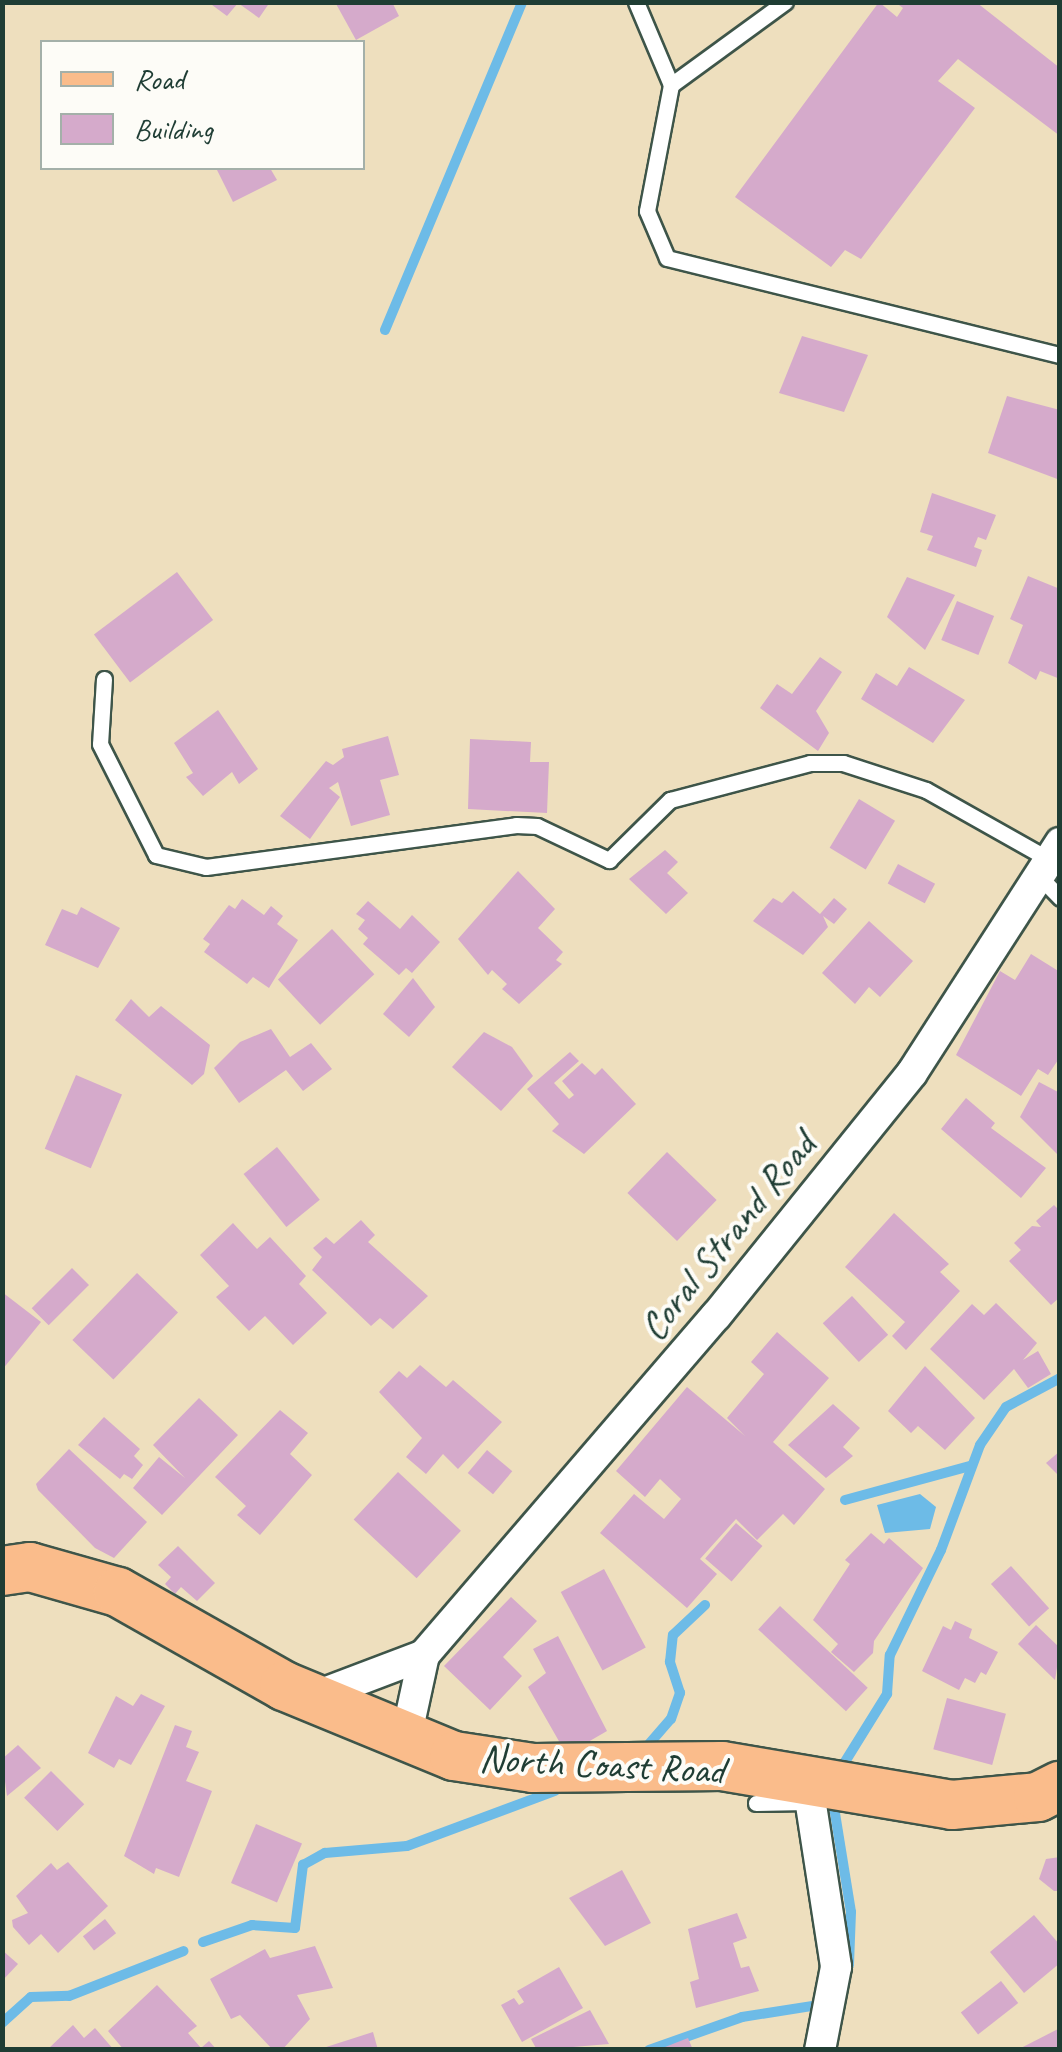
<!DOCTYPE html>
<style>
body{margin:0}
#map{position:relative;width:1062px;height:2052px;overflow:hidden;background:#eedfbe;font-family:Caveat,sans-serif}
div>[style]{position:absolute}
.water>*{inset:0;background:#6dbbe7}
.stream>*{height:10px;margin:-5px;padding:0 5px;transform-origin:5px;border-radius:5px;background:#6dbbe7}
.building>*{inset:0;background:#d5aacb;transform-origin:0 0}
.roads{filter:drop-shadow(2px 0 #3e5549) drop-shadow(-2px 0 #3e5549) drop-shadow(0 2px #3e5549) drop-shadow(0 -2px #3e5549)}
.lane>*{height:15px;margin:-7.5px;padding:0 7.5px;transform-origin:7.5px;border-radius:7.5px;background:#fff}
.street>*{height:30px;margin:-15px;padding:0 15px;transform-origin:15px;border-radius:15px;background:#fff}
.primary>*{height:48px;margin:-24px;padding:0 24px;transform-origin:24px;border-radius:24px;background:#fabc8b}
span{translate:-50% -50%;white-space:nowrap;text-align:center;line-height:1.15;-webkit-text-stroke:8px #fdfcf7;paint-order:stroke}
.street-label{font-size:40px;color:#1f3d34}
.frame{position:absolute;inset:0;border:5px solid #1f3d34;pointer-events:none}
.legend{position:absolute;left:40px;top:40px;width:325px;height:130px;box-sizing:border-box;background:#fdfcf7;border:2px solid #a4b0a9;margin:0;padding:12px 18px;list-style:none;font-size:30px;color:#1f3d34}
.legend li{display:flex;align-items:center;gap:20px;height:50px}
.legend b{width:50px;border:2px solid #a4b0a9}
</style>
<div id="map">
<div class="water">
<i style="clip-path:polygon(920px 1494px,936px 1507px,930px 1529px,885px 1533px,877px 1505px)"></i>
</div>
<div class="stream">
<i style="left:385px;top:330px;width:355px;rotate:-67.3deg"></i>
<i style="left:845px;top:1500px;width:130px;rotate:-15.2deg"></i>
<i style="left:649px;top:1744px;width:33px;rotate:-49deg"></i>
<i style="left:671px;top:1719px;width:28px;rotate:-71deg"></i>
<i style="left:680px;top:1693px;width:33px;rotate:-108deg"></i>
<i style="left:670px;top:1662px;width:27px;rotate:-84deg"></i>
<i style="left:673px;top:1635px;width:44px;rotate:-43.2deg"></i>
<i style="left:843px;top:1765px;width:84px;rotate:-58.2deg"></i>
<i style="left:887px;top:1694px;width:39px;rotate:-86deg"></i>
<i style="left:890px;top:1655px;width:117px;rotate:-64.1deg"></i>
<i style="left:941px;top:1550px;width:112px;rotate:-69.6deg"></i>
<i style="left:980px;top:1445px;width:46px;rotate:-55.6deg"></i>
<i style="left:1006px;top:1407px;width:61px;rotate:-28.2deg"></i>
<i style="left:834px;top:1807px;width:106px;rotate:80.8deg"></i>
<i style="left:851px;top:1912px;width:53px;rotate:92.2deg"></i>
<i style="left:203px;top:1942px;width:52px;rotate:-19.1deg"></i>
<i style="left:252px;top:1925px;width:43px;rotate:4deg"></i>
<i style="left:295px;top:1928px;width:64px;rotate:-82.8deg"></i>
<i style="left:303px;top:1865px;width:25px;rotate:-29deg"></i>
<i style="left:325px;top:1853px;width:82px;rotate:-4.9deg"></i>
<i style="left:407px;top:1846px;width:158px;rotate:-20.4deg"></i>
<i style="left:2px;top:2023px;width:39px;rotate:-42deg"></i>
<i style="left:31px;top:1997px;width:38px;rotate:-2deg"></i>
<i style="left:69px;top:1996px;width:123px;rotate:-21.4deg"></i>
<i style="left:649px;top:2050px;width:99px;rotate:-19.5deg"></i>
<i style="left:742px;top:2017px;width:78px;rotate:-8.9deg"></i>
</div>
<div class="building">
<i style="clip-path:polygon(208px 2px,270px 2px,259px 18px,238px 3px,227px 16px)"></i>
<i style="clip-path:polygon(335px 2px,392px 2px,399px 16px,356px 40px)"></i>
<i style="clip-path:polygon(879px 2px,897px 17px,903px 8px,895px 2px,976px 2px,1060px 68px,1060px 136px,958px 59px,938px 81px,975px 108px,861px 259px,845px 250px,831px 267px,735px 197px)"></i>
<i style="clip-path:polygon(216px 168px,270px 168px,277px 180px,233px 202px)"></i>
<i style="clip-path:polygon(802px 336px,868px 355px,844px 412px,779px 393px)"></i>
<i style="clip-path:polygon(1007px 396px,1060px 410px,1060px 480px,988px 453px)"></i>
<i style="clip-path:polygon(932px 493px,996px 515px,986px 540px,978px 537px,974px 547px,982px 550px,976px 567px,927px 550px,933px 536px,920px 532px)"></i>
<i style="left:177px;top:572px;width:60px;height:104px;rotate:53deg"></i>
<i style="clip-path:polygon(1028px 576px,1060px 589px,1060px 679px,1040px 671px,1036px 680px,1008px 663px,1023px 625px,1010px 619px)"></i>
<i style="clip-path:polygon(907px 577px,955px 595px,925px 650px,887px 617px)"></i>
<i style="left:957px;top:601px;width:40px;height:42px;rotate:22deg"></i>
<i style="clip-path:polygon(820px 657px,842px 672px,816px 711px,829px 733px,818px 751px,760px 708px,777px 684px,792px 694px)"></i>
<i style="clip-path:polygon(909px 667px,965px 700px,933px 743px,861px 699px,876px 673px,897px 686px)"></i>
<i style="clip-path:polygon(218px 710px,258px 769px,239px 784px,232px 772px,203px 796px,186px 777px,193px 773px,174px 743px)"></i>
<i style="clip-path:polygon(388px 736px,399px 775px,380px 780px,390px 815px,351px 826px,338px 782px,329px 788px,340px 797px,310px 839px,280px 816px,326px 761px,333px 765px,344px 757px,342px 749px)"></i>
<i style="clip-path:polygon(470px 739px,531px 742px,530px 762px,549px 762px,547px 813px,468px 809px)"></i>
<i style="left:859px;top:799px;width:42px;height:57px;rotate:31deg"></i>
<i style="clip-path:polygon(665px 850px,678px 862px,667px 873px,688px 893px,666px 914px,629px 879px)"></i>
<i style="left:898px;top:864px;width:42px;height:22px;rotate:28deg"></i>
<i style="clip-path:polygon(518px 871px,555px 909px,538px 928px,563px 952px,556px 960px,562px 964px,519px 1004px,502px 989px,507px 984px,492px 970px,488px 975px,458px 939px)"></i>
<i style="clip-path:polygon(793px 891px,820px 914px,834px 898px,847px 909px,834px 924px,823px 916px,828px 927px,803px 955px,753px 921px,773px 898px,782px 903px)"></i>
<i style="clip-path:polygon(242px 899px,264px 915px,271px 906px,283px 916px,277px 924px,298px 940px,269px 988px,253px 977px,247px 984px,204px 952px,210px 944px,203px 939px,229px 905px,235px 909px)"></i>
<i style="clip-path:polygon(368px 901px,400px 929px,412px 915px,440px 942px,412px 973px,406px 968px,399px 975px,363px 944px,368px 938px,358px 929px,365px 920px,356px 914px)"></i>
<i style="clip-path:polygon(81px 907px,120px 928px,98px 968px,45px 945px,62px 909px,77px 915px)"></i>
<i style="clip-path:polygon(869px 921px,913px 961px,880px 997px,869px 987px,855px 1004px,822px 973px)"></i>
<i style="left:332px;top:929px;width:62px;height:74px;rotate:47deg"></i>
<i style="clip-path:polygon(1031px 954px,1060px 972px,1060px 1057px,1048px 1075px,1038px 1069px,1021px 1096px,956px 1055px,1000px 971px,1015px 980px)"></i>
<i style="clip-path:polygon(413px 978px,435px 1007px,409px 1037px,383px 1014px)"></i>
<i style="clip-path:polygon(131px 999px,149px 1017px,161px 1006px,210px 1045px,204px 1074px,192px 1085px,115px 1020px)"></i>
<i style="clip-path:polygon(271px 1029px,290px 1057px,311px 1043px,332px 1069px,303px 1091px,286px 1070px,239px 1103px,214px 1068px,240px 1042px)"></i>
<i style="clip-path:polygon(484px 1032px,512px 1047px,533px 1076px,501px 1111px,452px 1067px)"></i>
<i style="clip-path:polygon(570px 1052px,579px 1061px,554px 1083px,569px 1099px,574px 1095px,562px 1081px,582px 1063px,595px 1075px,602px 1068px,636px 1104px,584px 1154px,552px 1131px,559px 1124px,527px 1089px)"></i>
<i style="left:76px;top:1075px;width:50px;height:80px;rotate:23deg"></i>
<i style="clip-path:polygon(1039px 1082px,1060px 1093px,1060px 1157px,1020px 1117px)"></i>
<i style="clip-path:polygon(966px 1098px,995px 1123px,991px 1128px,1046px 1168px,1021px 1198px,941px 1129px)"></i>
<i style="left:277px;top:1147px;width:68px;height:43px;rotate:51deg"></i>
<i style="left:667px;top:1152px;width:69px;height:57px;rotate:44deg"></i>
<i style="clip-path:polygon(1054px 1205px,1060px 1211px,1060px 1297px,1051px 1305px,1009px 1261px,1021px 1250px,1014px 1243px,1032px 1226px,1041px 1227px,1036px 1221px)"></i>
<i style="clip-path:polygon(894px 1213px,949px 1264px,940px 1272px,960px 1291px,906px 1350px,892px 1336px,905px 1322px,845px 1267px)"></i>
<i style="clip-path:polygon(361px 1220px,375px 1235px,368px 1242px,428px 1296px,393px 1329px,380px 1318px,371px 1326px,312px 1270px,322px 1257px,313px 1248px,326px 1237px,334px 1244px)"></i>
<i style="clip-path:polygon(233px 1223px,257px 1249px,270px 1237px,306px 1276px,299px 1284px,327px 1313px,293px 1345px,265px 1316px,249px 1331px,216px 1297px,229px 1286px,200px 1255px)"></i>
<i style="left:72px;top:1268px;width:24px;height:57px;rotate:45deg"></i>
<i style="left:137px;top:1273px;width:57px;height:93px;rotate:44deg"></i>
<i style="clip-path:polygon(2px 1292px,41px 1322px,2px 1370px)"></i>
<i style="left:852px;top:1296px;width:53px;height:40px;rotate:47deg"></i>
<i style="clip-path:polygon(996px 1303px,1037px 1343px,1023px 1360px,1038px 1351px,1051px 1374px,1028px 1388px,1014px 1369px,984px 1400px,930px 1349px,972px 1304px,984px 1315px)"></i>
<i style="clip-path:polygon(777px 1332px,829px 1378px,773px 1442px,825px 1489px,794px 1525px,783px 1514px,757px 1540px,736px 1519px,700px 1559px,717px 1574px,687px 1608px,600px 1533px,634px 1494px,664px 1519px,681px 1499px,660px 1479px,645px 1497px,616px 1471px,687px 1387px,745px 1436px,727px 1418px,764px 1374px,751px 1362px)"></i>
<i style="clip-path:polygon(420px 1365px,446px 1387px,453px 1380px,502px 1422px,458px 1469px,443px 1454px,426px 1474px,406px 1457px,422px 1438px,379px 1392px,399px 1371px,407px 1378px)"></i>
<i style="clip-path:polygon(925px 1366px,975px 1418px,945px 1450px,918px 1426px,911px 1433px,888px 1411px)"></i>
<i style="clip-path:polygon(199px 1398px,238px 1435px,162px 1515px,133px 1488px,159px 1457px,185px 1478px,153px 1445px)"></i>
<i style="clip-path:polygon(833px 1404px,860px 1428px,843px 1447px,853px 1456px,826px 1478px,788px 1445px)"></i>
<i style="clip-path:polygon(280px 1410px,308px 1433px,290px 1454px,312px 1475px,260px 1535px,237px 1515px,246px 1506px,215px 1477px)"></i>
<i style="clip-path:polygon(104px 1417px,140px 1449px,134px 1456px,143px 1465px,132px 1479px,124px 1474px,120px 1479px,78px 1445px)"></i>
<i style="clip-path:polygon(69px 1449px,147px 1522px,114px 1558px,95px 1548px,38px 1490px,36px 1484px)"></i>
<i style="left:487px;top:1450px;width:33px;height:30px;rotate:40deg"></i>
<i style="clip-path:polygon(1060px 1451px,1060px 1477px,1046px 1463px)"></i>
<i style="left:398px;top:1472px;width:86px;height:65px;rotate:43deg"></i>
<i style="left:736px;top:1523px;width:35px;height:47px;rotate:41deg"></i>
<i style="clip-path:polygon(871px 1533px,884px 1544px,889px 1538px,923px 1568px,874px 1641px,873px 1653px,854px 1672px,831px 1652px,838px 1644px,813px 1620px,850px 1564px,845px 1560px)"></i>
<i style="clip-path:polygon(178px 1546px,215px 1583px,197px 1601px,181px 1587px,175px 1594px,165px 1584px,171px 1577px,158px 1565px)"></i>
<i style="left:1011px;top:1566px;width:57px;height:27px;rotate:48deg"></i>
<i style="left:604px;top:1569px;width:89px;height:49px;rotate:62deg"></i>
<i style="clip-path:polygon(511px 1597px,537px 1621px,503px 1657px,522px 1676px,490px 1710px,444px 1666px)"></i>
<i style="left:780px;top:1606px;width:120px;height:32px;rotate:43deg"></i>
<i style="clip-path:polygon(955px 1621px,972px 1629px,969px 1638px,998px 1652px,986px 1675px,981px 1672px,975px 1683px,965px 1678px,959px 1690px,922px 1671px,943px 1626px,951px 1630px)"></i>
<i style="clip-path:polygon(1036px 1625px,1060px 1648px,1055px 1680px,1018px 1644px)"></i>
<i style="clip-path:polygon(558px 1636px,607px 1731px,588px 1742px,560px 1743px,528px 1687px,546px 1673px,533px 1649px)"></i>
<i style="clip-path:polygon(141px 1694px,165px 1706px,131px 1765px,119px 1759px,114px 1768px,88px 1753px,116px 1696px,133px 1706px)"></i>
<i style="left:947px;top:1698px;width:61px;height:53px;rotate:15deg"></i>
<i style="clip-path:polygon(175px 1725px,192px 1731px,186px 1747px,199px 1752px,186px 1781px,212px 1791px,179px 1877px,156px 1868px,154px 1874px,124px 1856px)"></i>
<i style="clip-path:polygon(18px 1745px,41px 1768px,7px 1796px,2px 1759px)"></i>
<i style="left:51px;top:1771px;width:47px;height:38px;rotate:45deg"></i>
<i style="left:256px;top:1824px;width:50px;height:64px;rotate:23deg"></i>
<i style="clip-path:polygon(1060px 1857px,1060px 1891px,1054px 1891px,1039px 1879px,1046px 1859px)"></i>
<i style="clip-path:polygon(68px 1862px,108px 1906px,58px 1953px,41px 1934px,29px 1945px,13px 1927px,12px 1920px,28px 1913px,16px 1896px,51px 1863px,57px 1870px)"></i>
<i style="clip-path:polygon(622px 1870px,651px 1923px,605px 1946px,569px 1898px)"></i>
<i style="clip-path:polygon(737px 1913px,747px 1938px,733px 1943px,741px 1968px,749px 1966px,759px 1991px,696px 2008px,690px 1982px,699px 1979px,688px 1929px)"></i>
<i style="clip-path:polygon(1034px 1915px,1060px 1945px,1060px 1963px,1024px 1993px,990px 1952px)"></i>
<i style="left:105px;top:1919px;width:18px;height:28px;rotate:52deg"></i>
<i style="clip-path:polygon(315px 1946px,333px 1988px,297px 1995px,310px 2019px,282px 2050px,273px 2050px,240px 2015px,231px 2019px,210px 1979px,265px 1949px,270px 1958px)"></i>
<i style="clip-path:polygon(2px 1950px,18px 1964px,2px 1981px)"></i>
<i style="clip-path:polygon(559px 1967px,583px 2008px,522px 2042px,501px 2005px,514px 1998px,519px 2005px,524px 2002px,517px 1991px)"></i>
<i style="left:1001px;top:1981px;width:28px;height:51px;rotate:52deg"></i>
<i style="clip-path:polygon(157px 1985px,197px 2026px,188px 2033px,201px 2048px,209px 2041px,217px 2050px,124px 2050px,108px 2031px)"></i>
<i style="clip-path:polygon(590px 2010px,609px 2044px,537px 2050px,531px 2039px)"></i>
<i style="clip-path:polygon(73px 2025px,84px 2038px,95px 2028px,114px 2050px,47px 2050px)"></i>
<i style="clip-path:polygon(1060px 2028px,1060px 2050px,1017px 2050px)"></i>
<i style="clip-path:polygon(373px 2032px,378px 2050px,320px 2050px,320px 2049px)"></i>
<i style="clip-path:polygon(688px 2038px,693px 2050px,660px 2050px,660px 2049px)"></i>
</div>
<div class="roads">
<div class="lane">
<i style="left:636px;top:2px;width:90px;rotate:67.1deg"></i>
<i style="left:671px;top:85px;width:128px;rotate:100.8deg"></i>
<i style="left:647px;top:211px;width:51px;rotate:66.9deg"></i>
<i style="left:667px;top:258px;width:405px;rotate:13.9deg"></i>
<i style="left:671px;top:85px;width:141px;rotate:-36.1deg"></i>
<i style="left:104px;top:679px;width:65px;rotate:93.5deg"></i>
<i style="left:100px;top:744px;width:124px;rotate:63.2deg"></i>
<i style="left:156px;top:855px;width:51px;rotate:13.5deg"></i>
<i style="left:206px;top:867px;width:313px;rotate:-7.7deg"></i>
<i style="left:516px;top:825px;width:21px;rotate:3deg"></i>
<i style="left:537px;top:826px;width:80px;rotate:25.3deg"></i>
<i style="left:609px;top:860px;width:86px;rotate:-44.5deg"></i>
<i style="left:670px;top:800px;width:145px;rotate:-14.8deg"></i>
<i style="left:810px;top:763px;width:33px"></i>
<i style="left:843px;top:763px;width:87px;rotate:18deg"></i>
<i style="left:926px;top:790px;width:142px;rotate:29.4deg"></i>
<i style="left:1040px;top:877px;width:29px;rotate:46deg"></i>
<i style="left:756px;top:1803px;width:51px;rotate:-1.1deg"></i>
</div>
<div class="street">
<i style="left:311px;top:1698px;width:121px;rotate:-20.8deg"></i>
<i style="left:424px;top:1655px;width:447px;rotate:-49.3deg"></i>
<i style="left:716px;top:1316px;width:312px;rotate:-51.1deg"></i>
<i style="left:912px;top:1073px;width:274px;rotate:-57.2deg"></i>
<i style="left:406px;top:1738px;width:85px;rotate:-77.8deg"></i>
<i style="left:807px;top:1779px;width:190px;rotate:81.2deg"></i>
<i style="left:836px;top:1967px;width:85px;rotate:100.9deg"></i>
</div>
<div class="primary">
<i style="left:2px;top:1571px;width:28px;rotate:-8deg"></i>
<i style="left:30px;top:1567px;width:91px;rotate:15.9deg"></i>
<i style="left:118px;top:1592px;width:191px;rotate:29.5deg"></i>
<i style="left:284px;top:1686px;width:184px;rotate:22.4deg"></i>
<i style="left:454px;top:1756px;width:80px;rotate:8.6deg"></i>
<i style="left:533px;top:1768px;width:189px;rotate:-0.6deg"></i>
<i style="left:722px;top:1766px;width:233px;rotate:9.6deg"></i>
<i style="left:952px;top:1805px;width:86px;rotate:-5.3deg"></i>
<i style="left:1038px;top:1797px;width:25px;rotate:-27deg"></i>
</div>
</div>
<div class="street-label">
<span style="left:727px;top:1236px;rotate:-51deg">Coral Strand Road</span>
<span style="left:602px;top:1764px;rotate:3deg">North Coast Road</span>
</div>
<div class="frame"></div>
<ul class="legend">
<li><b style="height:12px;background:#fabc8b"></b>Road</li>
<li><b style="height:28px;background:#d5aacb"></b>Building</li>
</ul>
</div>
